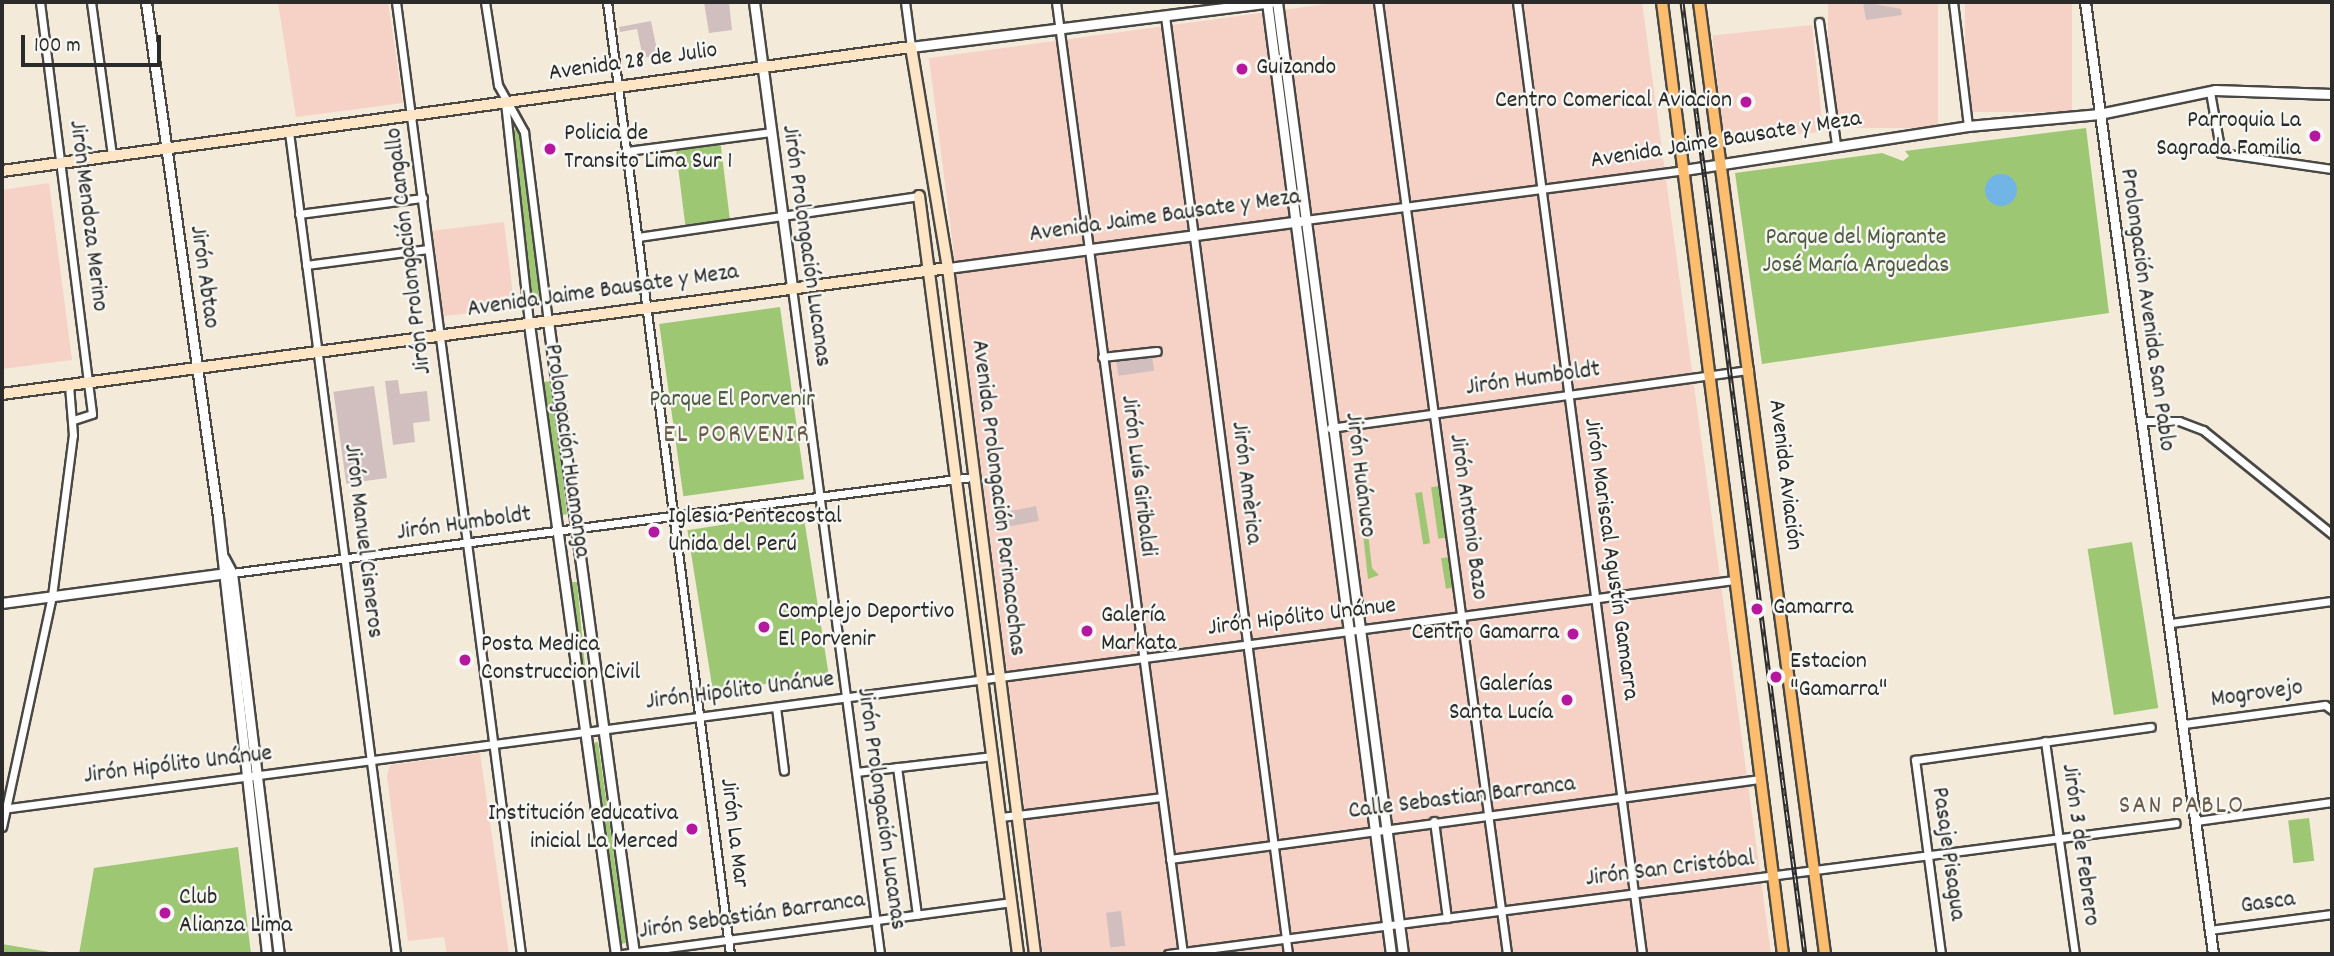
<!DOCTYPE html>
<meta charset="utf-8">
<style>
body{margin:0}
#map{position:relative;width:2334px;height:956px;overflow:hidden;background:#f4eada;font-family:Dekko,sans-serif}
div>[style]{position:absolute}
.built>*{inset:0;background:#f6d1c5;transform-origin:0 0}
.industrial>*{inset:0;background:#d1bfbf;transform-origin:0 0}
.green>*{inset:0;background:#9ec773;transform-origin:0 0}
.water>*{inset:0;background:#71b4e6}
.round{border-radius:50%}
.roads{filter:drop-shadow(2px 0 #494845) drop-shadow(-2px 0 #494845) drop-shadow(0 2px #494845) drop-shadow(0 -2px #494845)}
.minor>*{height:7px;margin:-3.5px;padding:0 3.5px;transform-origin:3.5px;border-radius:3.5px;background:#fff}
.tertiary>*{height:9px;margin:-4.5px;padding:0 4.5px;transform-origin:4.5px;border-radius:4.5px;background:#fff}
.secondary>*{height:10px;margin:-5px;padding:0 5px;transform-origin:5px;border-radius:5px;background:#fee5c5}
.primary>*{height:10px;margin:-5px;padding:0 5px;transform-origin:5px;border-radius:5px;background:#fcbd6e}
.rail>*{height:5px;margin-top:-2.5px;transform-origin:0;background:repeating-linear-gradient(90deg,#f6f6f2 0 8px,#2b2b2b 0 16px);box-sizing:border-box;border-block:2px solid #2b2b2b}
.dots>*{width:19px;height:19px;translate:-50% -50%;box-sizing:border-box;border:4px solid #f6f6f2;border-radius:50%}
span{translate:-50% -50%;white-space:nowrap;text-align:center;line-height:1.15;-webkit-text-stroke:5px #f6f6f2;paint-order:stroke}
.street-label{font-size:24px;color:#2b2b2b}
.poi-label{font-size:24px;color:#2b2b2b}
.left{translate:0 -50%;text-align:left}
.right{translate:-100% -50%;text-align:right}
.park-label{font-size:24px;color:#4e5a41}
.neighbourhood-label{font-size:26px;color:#6a5a47;letter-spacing:2px}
.frame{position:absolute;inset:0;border:4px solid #2b2b2b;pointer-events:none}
.scale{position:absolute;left:21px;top:35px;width:140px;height:32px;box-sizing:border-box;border:4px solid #2b2b2b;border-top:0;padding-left:9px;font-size:21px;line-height:24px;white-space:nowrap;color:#2b2b2b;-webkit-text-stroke:5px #f6f6f2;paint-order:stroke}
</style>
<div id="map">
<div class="built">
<i style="clip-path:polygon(278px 2px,388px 2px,403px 103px,296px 117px)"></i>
<i style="clip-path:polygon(1341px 2px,1642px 2px,1771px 954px,1043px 954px,929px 58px)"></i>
<i style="left:1828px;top:2px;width:110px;height:126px"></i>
<i style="left:1965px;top:2px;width:107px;height:110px"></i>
<i style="left:1812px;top:25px;width:107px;height:100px;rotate:84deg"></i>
<i style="clip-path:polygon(49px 183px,72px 360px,2px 369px,2px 190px)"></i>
<i style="left:504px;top:222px;width:86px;height:72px;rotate:83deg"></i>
<i style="clip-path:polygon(480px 753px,509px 954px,447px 954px,444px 937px,408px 941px,387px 776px,390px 765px)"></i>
</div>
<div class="industrial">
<i style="clip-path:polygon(704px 2px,729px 2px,732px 30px,709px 33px)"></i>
<i style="clip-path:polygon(1863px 2px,1901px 9px,1902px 15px,1866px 20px)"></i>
<i style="clip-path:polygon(651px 21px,658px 55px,643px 58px,637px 29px,620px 32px,619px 27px)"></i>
<i style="left:1152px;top:356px;width:15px;height:36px;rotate:82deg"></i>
<i style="clip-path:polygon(398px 380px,400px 394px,427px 391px,430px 421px,413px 423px,415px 442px,393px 445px,385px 381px)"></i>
<i style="left:374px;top:386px;width:93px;height:41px;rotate:82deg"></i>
<i style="left:1036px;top:506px;width:15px;height:45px;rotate:79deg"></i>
<i style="left:1121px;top:911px;width:35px;height:15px;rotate:83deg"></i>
</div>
<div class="green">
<i style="clip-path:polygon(2086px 128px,2109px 313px,1762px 364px,1735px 173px,1882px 153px,1903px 161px,1909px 156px,1905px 151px)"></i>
<i style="left:520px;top:129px;width:179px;height:11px;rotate:83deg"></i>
<i style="left:720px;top:139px;width:86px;height:45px;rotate:83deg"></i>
<i style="left:780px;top:307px;width:174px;height:122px;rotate:82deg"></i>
<i style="left:553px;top:381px;width:134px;height:12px;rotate:84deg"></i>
<i style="left:1440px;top:486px;width:52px;height:9px;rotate:82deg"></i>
<i style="left:1422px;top:492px;width:52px;height:7px;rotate:81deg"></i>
<i style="left:803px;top:512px;width:164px;height:117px;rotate:81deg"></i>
<i style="clip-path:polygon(1367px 524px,1372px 568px,1379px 575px,1368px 579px,1362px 525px)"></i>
<i style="left:2132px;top:542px;width:168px;height:45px;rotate:81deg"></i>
<i style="left:1449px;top:557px;width:31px;height:8px;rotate:81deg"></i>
<i style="clip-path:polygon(570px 582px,577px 582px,590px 718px,584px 718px)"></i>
<i style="left:598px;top:742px;width:203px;height:11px;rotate:82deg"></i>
<i style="left:2309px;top:818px;width:43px;height:21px;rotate:83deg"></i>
<i style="clip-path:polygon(238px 847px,251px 954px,79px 954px,94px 868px)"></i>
<i style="clip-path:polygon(2px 944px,61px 954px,2px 954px)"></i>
</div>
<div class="water">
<i class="round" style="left:1985px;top:174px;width:32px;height:32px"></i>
</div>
<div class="roads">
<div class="minor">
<i style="left:40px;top:2px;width:415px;rotate:82.8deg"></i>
<i style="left:92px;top:414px;width:20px;rotate:162deg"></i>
<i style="left:91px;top:2px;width:155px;rotate:82.2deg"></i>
<i style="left:396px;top:2px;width:960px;rotate:82.52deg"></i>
<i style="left:485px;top:2px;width:84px;rotate:81.1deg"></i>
<i style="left:498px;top:85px;width:54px;rotate:61deg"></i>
<i style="left:524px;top:132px;width:191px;rotate:82.8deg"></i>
<i style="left:607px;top:2px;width:960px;rotate:82.64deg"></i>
<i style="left:905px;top:2px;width:45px;rotate:82.4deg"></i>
<i style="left:1056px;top:2px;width:960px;rotate:82.4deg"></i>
<i style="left:1378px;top:2px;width:961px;rotate:82.28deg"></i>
<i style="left:1517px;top:2px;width:960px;rotate:82.52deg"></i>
<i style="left:1953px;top:2px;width:125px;rotate:83.1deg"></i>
<i style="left:1165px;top:16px;width:946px;rotate:82.53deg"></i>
<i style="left:1819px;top:22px;width:124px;rotate:82.1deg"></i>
<i style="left:2210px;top:92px;width:62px;rotate:79.8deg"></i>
<i style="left:2221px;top:153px;width:112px;rotate:8.2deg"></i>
<i style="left:505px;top:102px;width:223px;rotate:83.8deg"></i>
<i style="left:289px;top:132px;width:829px;rotate:82.58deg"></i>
<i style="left:627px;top:151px;width:145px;rotate:-7.5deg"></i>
<i style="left:299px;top:214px;width:125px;rotate:-7.4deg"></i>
<i style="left:1305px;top:220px;width:382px;rotate:-7.5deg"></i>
<i style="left:638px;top:237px;width:284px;rotate:-8.3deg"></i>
<i style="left:306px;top:265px;width:123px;rotate:-7.5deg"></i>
<i style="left:792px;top:288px;width:672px;rotate:82.47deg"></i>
<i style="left:1102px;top:357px;width:55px;rotate:-6.2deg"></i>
<i style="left:2143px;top:421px;width:36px"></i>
<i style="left:2179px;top:421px;width:26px;rotate:21deg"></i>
<i style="left:2203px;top:430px;width:166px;rotate:38.9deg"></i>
<i style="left:1330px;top:428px;width:423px;rotate:-7.9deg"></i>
<i style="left:232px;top:573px;width:746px;rotate:-7.39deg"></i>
<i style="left:2171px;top:623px;width:162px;rotate:-7.8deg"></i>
<i style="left:776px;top:707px;width:64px;rotate:82.9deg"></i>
<i style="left:2184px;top:724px;width:142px;rotate:-7.7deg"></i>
<i style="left:2325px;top:705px;width:9px;rotate:36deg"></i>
<i style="left:2045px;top:741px;width:215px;rotate:82deg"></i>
<i style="left:897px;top:767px;width:149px;rotate:82.3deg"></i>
<i style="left:856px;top:772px;width:138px;rotate:-6.7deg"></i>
<i style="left:2px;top:809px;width:1747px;rotate:-7.53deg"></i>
<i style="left:1001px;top:817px;width:161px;rotate:-7.1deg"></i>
<i style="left:1434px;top:821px;width:98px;rotate:82.4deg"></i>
<i style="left:2196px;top:821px;width:137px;rotate:-8deg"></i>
<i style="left:2px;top:827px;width:236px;rotate:-77.8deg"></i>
<i style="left:52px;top:596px;width:162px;rotate:-82.6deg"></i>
<i style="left:73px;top:435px;width:50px;rotate:-94.6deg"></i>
<i style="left:1170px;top:859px;width:594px;rotate:-7.73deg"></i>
<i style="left:2209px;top:930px;width:124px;rotate:-7.4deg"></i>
<i style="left:622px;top:954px;width:392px;rotate:-7.6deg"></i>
<i style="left:1168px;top:954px;width:1016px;rotate:-7.4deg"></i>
<i style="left:1941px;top:954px;width:196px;rotate:-97.6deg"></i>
<i style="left:1915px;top:760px;width:238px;rotate:-8deg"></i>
</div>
<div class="tertiary">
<i style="left:146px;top:2px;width:520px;rotate:82.04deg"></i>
<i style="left:218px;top:517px;width:440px;rotate:83.6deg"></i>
<i style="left:754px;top:2px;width:289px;rotate:82.4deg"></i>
<i style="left:1267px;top:2px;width:960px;rotate:82.58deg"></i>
<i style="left:1277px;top:2px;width:960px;rotate:82.46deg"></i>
<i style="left:2085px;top:2px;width:961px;rotate:82.34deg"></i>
<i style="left:911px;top:47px;width:362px;rotate:-7.1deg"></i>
<i style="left:1684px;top:170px;width:287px;rotate:-8.8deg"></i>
<i style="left:1968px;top:126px;width:132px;rotate:-5.2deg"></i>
<i style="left:2099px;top:114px;width:118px;rotate:-11.7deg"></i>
<i style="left:2215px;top:90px;width:117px;rotate:2deg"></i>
<i style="left:948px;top:268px;width:355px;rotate:-7.6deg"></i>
<i style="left:548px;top:321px;width:639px;rotate:82.26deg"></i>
<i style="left:529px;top:324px;width:636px;rotate:82.14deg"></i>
<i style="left:224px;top:558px;width:17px;rotate:62deg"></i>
<i style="left:232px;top:573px;width:384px;rotate:83deg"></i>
<i style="left:2px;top:603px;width:226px;rotate:-7.6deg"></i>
</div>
<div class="secondary">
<i style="left:2px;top:171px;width:917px;rotate:-7.77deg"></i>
<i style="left:911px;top:47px;width:224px;rotate:80.5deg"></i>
<i style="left:948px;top:268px;width:691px;rotate:82.77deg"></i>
<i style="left:919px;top:196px;width:764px;rotate:82.56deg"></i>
<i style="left:2px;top:394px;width:954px;rotate:-7.59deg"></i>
</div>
<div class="primary">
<i style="left:1662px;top:2px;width:960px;rotate:82.76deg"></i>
<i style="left:1699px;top:2px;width:960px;rotate:82.46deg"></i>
</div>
</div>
<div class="rail">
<i style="left:1682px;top:2px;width:960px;rotate:82.64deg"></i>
</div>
<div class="dots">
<i style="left:1242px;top:69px;background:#b5179e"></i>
<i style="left:1746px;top:102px;background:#b5179e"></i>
<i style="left:2315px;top:136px;background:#b5179e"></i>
<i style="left:550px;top:149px;background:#b5179e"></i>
<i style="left:654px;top:532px;background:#b5179e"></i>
<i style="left:1757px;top:609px;background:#b5179e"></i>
<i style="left:764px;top:627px;background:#b5179e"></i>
<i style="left:1087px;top:631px;background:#b5179e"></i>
<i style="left:1573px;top:634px;background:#b5179e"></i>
<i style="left:465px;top:660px;background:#b5179e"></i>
<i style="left:1776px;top:677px;background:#b5179e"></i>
<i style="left:1567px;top:700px;background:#b5179e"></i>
<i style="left:692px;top:829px;background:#b5179e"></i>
<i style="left:165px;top:913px;background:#b5179e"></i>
</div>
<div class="street-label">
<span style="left:633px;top:63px;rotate:-8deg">Avenida 28 de Julio</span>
<span style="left:1726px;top:141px;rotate:-9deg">Avenida Jaime Bausate y Meza</span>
<span style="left:87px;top:216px;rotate:83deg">Jirón Mendoza Merino</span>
<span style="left:1165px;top:217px;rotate:-8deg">Avenida Jaime Bausate y Meza</span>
<span style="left:805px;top:246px;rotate:82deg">Jirón Prolongación Lucanas</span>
<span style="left:410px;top:251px;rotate:-97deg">Jirón Prolongación Cangallo</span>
<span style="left:203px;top:277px;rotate:82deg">Jirón Abtao</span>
<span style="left:603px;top:292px;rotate:-8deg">Avenida Jaime Bausate y Meza</span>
<span style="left:2146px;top:310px;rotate:82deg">Prolongación Avenida San Pablo</span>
<span style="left:1533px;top:380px;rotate:-8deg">Jirón Humboldt</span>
<span style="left:566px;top:451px;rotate:82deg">Prolongación Huamanga</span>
<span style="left:1359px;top:475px;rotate:83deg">Jirón Huánuco</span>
<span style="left:1784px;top:475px;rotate:83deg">Avenida Aviación</span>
<span style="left:1137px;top:476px;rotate:83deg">Jirón Luís Giribaldi</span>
<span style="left:1245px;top:483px;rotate:83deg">Jirón Amèrica</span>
<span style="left:997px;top:498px;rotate:83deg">Avenida Prolongación Parinacochas</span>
<span style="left:1467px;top:517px;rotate:82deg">Jirón Antonio Bazo</span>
<span style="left:464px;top:525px;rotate:-8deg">Jirón Humboldt</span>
<span style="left:362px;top:541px;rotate:83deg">Jirón Manuel Cisneros</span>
<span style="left:1610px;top:559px;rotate:82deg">Jirón Mariscal Agustín Gamarra</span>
<span style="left:1302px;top:618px;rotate:-7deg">Jirón Hipólito Unánue</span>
<span style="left:740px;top:692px;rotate:-7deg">Jirón Hipólito Unánue</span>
<span style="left:2257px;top:695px;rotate:-8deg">Mogrovejo</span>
<span style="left:178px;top:766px;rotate:-7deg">Jirón Hipólito Unánue</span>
<span style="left:1462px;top:799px;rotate:-7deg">Calle Sebastian Barranca</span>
<span style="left:880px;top:809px;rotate:82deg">Jirón Prolongación Lucanas</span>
<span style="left:733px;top:833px;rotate:83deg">Jirón La Mar</span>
<span style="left:2079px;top:845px;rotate:82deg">Jirón 3 de Febrero</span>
<span style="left:1947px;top:854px;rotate:82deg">Pasaje Pisagua</span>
<span style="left:1670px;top:870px;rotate:-7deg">Jirón San Cristóbal</span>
<span style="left:2268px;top:904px;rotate:-8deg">Gasca</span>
<span style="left:752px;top:917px;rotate:-8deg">Jirón Sebastián Barranca</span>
</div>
<div class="poi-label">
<span class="left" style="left:1256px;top:69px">Guizando</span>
<span class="right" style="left:1732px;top:102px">Centro Comerical Aviacion</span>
<span class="right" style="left:2301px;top:136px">Parroquia La<br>Sagrada Familia</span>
<span class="left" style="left:564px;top:149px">Policia de<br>Transito Lima Sur 1</span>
<span class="left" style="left:668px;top:532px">Iglesia Pentecostal<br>Unida del Perú</span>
<span class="left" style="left:1773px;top:609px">Gamarra</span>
<span class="left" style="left:778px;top:627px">Complejo Deportivo<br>El Porvenir</span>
<span class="left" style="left:1101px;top:631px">Galería<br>Markata</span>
<span class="right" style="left:1559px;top:634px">Centro Gamarra</span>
<span class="left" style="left:481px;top:660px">Posta Medica<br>Construccion Civil</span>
<span class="left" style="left:1790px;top:677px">Estacion<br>"Gamarra"</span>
<span class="right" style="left:1553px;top:700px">Galerías<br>Santa Lucía</span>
<span class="right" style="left:678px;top:829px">Institución educativa<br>inicial La Merced</span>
<span class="left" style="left:179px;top:913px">Club<br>Alianza Lima</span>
</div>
<div class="park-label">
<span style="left:1856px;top:253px">Parque del Migrante<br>José María Arguedas</span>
<span style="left:732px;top:401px">Parque El Porvenir</span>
</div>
<div class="neighbourhood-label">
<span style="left:737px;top:436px">EL PORVENIR</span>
<span style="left:2182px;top:807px">SAN PABLO</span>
</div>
<div class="frame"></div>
<div class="scale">100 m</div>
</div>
